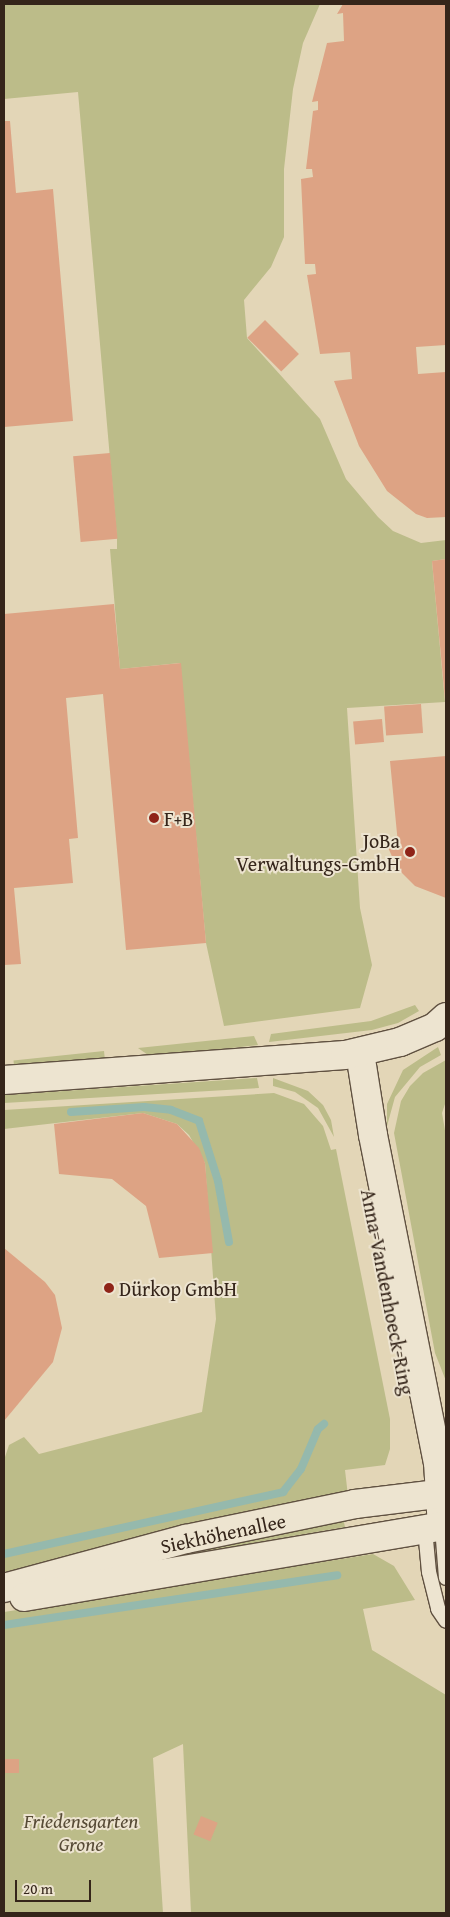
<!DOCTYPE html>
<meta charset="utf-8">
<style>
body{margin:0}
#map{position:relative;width:450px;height:1917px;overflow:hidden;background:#e3d6b7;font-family:"Gentium Book Plus",serif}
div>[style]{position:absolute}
.green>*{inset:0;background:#bcbc89;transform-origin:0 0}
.stream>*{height:8px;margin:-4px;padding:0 4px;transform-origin:4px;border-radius:4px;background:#95b9ad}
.building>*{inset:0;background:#dda384;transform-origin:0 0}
.roads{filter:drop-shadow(1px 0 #605141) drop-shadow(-1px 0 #605141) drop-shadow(0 1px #605141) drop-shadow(0 -1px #605141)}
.service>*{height:14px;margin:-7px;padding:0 7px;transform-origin:7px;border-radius:7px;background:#ede4d0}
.minor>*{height:28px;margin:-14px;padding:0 14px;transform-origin:14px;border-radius:14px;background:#ede4d0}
.secondary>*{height:28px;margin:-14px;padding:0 14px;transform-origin:14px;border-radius:14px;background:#ede4d0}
.dots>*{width:14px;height:14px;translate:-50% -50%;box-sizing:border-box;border:2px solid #ede4d0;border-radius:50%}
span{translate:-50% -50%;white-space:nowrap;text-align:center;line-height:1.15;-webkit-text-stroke:4px #ede4d0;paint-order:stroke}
.poi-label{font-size:20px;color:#35251a}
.left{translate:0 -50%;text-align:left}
.right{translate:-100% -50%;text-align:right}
.street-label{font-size:20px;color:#35251a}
.park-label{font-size:20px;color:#574b36;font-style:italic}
.frame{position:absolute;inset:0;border:5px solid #35251a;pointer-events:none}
.scale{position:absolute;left:15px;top:1880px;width:76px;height:22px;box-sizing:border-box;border:2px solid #35251a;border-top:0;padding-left:6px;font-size:15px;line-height:18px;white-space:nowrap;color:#35251a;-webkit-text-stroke:4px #ede4d0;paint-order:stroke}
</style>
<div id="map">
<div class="green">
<i style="clip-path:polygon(4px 4px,320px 4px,303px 43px,293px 89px,284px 169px,284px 237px,271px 267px,244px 300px,247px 338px,320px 419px,346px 479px,378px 517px,393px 531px,421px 543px,446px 540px,446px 559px,432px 561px,445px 702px,347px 708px,360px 908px,372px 965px,360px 1008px,224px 1026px,206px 943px,180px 663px,120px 669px,110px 549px,117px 549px,117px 539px,78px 92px,4px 99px)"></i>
<i style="clip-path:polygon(415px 1005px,419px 1011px,398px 1023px,372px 1030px,269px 1042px,271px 1034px,371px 1021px)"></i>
<i style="clip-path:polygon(254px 1036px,258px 1045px,151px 1057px,138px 1048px)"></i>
<i style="clip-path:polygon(438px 1047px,441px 1055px,420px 1067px,395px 1097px,387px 1126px,387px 1104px,403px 1070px)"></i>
<i style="left:104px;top:1051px;width:9px;height:91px;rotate:84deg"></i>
<i style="clip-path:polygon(446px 1060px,446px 1101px,442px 1113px,446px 1136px,446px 1381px,435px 1353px,394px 1133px,401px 1101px,410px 1086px,423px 1073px)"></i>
<i style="clip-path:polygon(257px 1078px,259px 1088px,4px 1103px,4px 1095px)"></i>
<i style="clip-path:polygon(273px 1078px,308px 1091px,323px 1105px,331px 1120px,334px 1137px,318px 1108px,295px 1092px,273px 1086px)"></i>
<i style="clip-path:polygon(274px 1093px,304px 1104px,323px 1126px,331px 1150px,336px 1149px,390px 1419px,390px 1449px,385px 1465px,345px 1470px,348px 1496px,4px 1572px,4px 1460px,9px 1445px,24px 1437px,39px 1454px,202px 1412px,216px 1319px,205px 1163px,189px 1135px,177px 1124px,143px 1113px,4px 1129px,4px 1110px)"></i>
<i style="clip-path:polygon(343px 1518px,345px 1527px,85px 1572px)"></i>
<i style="clip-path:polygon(373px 1554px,394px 1566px,415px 1600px,363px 1609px,372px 1650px,446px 1695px,446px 1913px,191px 1913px,183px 1744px,153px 1758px,163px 1913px,4px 1913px,4px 1612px)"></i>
</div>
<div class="stream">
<i style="left:71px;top:1112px;width:73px;rotate:-3.9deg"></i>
<i style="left:144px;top:1107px;width:27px;rotate:6deg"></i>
<i style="left:171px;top:1110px;width:30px;rotate:21deg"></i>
<i style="left:199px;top:1121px;width:63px;rotate:72.4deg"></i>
<i style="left:218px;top:1181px;width:62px;rotate:79.8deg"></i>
<i style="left:4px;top:1554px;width:286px;rotate:-12.5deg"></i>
<i style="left:283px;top:1492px;width:29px;rotate:-52deg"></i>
<i style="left:301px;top:1469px;width:43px;rotate:-67deg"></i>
<i style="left:318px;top:1429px;width:8px;rotate:-40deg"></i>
<i style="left:4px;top:1625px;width:337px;rotate:-8.5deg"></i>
</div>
<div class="building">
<i style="clip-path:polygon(343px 4px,446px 4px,446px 345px,416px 347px,418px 374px,446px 372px,446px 517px,427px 518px,416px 514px,387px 491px,359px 446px,334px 381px,352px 379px,350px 352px,320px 354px,307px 275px,316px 274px,315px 264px,305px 264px,301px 179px,313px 177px,312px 169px,306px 169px,313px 111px,318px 110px,318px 101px,312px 102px,327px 43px,344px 41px,343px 13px,337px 14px)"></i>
<i style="clip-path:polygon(4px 121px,10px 121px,16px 193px,53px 189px,73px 421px,4px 427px)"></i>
<i style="left:265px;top:320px;width:48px;height:25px;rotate:45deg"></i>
<i style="left:110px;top:453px;width:86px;height:37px;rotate:85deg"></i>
<i style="clip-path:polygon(446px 559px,446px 699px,445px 699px,432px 561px)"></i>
<i style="clip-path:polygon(114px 604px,120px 669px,181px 663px,206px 943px,126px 950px,103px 694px,66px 698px,78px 838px,69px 839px,73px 883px,14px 888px,21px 964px,4px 965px,4px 614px)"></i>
<i style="left:421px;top:704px;width:29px;height:37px;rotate:86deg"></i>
<i style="left:382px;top:719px;width:23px;height:29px;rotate:85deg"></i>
<i style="clip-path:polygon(446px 756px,446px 898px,415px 886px,397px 868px,387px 845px,398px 844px,390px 761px)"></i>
<i style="clip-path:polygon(143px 1113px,177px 1124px,199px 1148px,205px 1163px,213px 1253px,159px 1258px,146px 1206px,112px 1179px,59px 1174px,54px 1124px)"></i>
<i style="clip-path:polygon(4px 1248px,45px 1282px,55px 1295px,62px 1328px,53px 1362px,4px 1421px)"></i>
<i style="left:5px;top:1759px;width:14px;height:14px"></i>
<i style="left:201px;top:1816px;width:18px;height:20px;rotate:22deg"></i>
</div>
<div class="roads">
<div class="service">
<i style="left:442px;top:1527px;width:51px;rotate:85.5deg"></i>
<i style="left:425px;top:1529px;width:43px;rotate:84.7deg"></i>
<i style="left:429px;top:1572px;width:38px;rotate:76deg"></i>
<i style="left:438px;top:1609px;width:14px;rotate:56deg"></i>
</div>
<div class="minor">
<i style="left:360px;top:1053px;width:83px;rotate:81deg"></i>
<i style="left:373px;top:1135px;width:333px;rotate:78.8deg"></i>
<i style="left:438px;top:1462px;width:65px;rotate:86.5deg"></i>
<i style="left:4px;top:1080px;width:342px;rotate:-4.2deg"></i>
<i style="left:345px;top:1055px;width:57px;rotate:-13.3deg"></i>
<i style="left:400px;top:1042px;width:38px;rotate:-23deg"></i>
<i style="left:435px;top:1027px;width:15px;rotate:-42deg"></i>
</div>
<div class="secondary">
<i style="left:4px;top:1588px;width:188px;rotate:-15.1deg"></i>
<i style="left:186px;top:1539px;width:173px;rotate:-11.7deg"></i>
<i style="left:355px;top:1504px;width:92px;rotate:-6.9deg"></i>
<i style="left:24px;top:1597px;width:428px;rotate:-9.6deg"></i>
</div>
</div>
<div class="dots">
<i style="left:154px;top:818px;background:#8f2418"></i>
<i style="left:410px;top:852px;background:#8f2418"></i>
<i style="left:109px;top:1288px;background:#8f2418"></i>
</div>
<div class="poi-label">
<span class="left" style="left:164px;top:818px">F+B</span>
<span class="right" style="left:400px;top:852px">JoBa<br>Verwaltungs-GmbH</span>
<span class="left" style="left:119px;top:1288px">Dürkop GmbH</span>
</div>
<div class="street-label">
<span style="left:388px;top:1292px;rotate:79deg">Anna-Vandenhoeck-Ring</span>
<span style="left:223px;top:1533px;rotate:-12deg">Siekhöhenallee</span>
</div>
<div class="park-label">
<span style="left:81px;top:1832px">Friedensgarten<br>Grone</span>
</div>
<div class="frame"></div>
<div class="scale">20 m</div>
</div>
